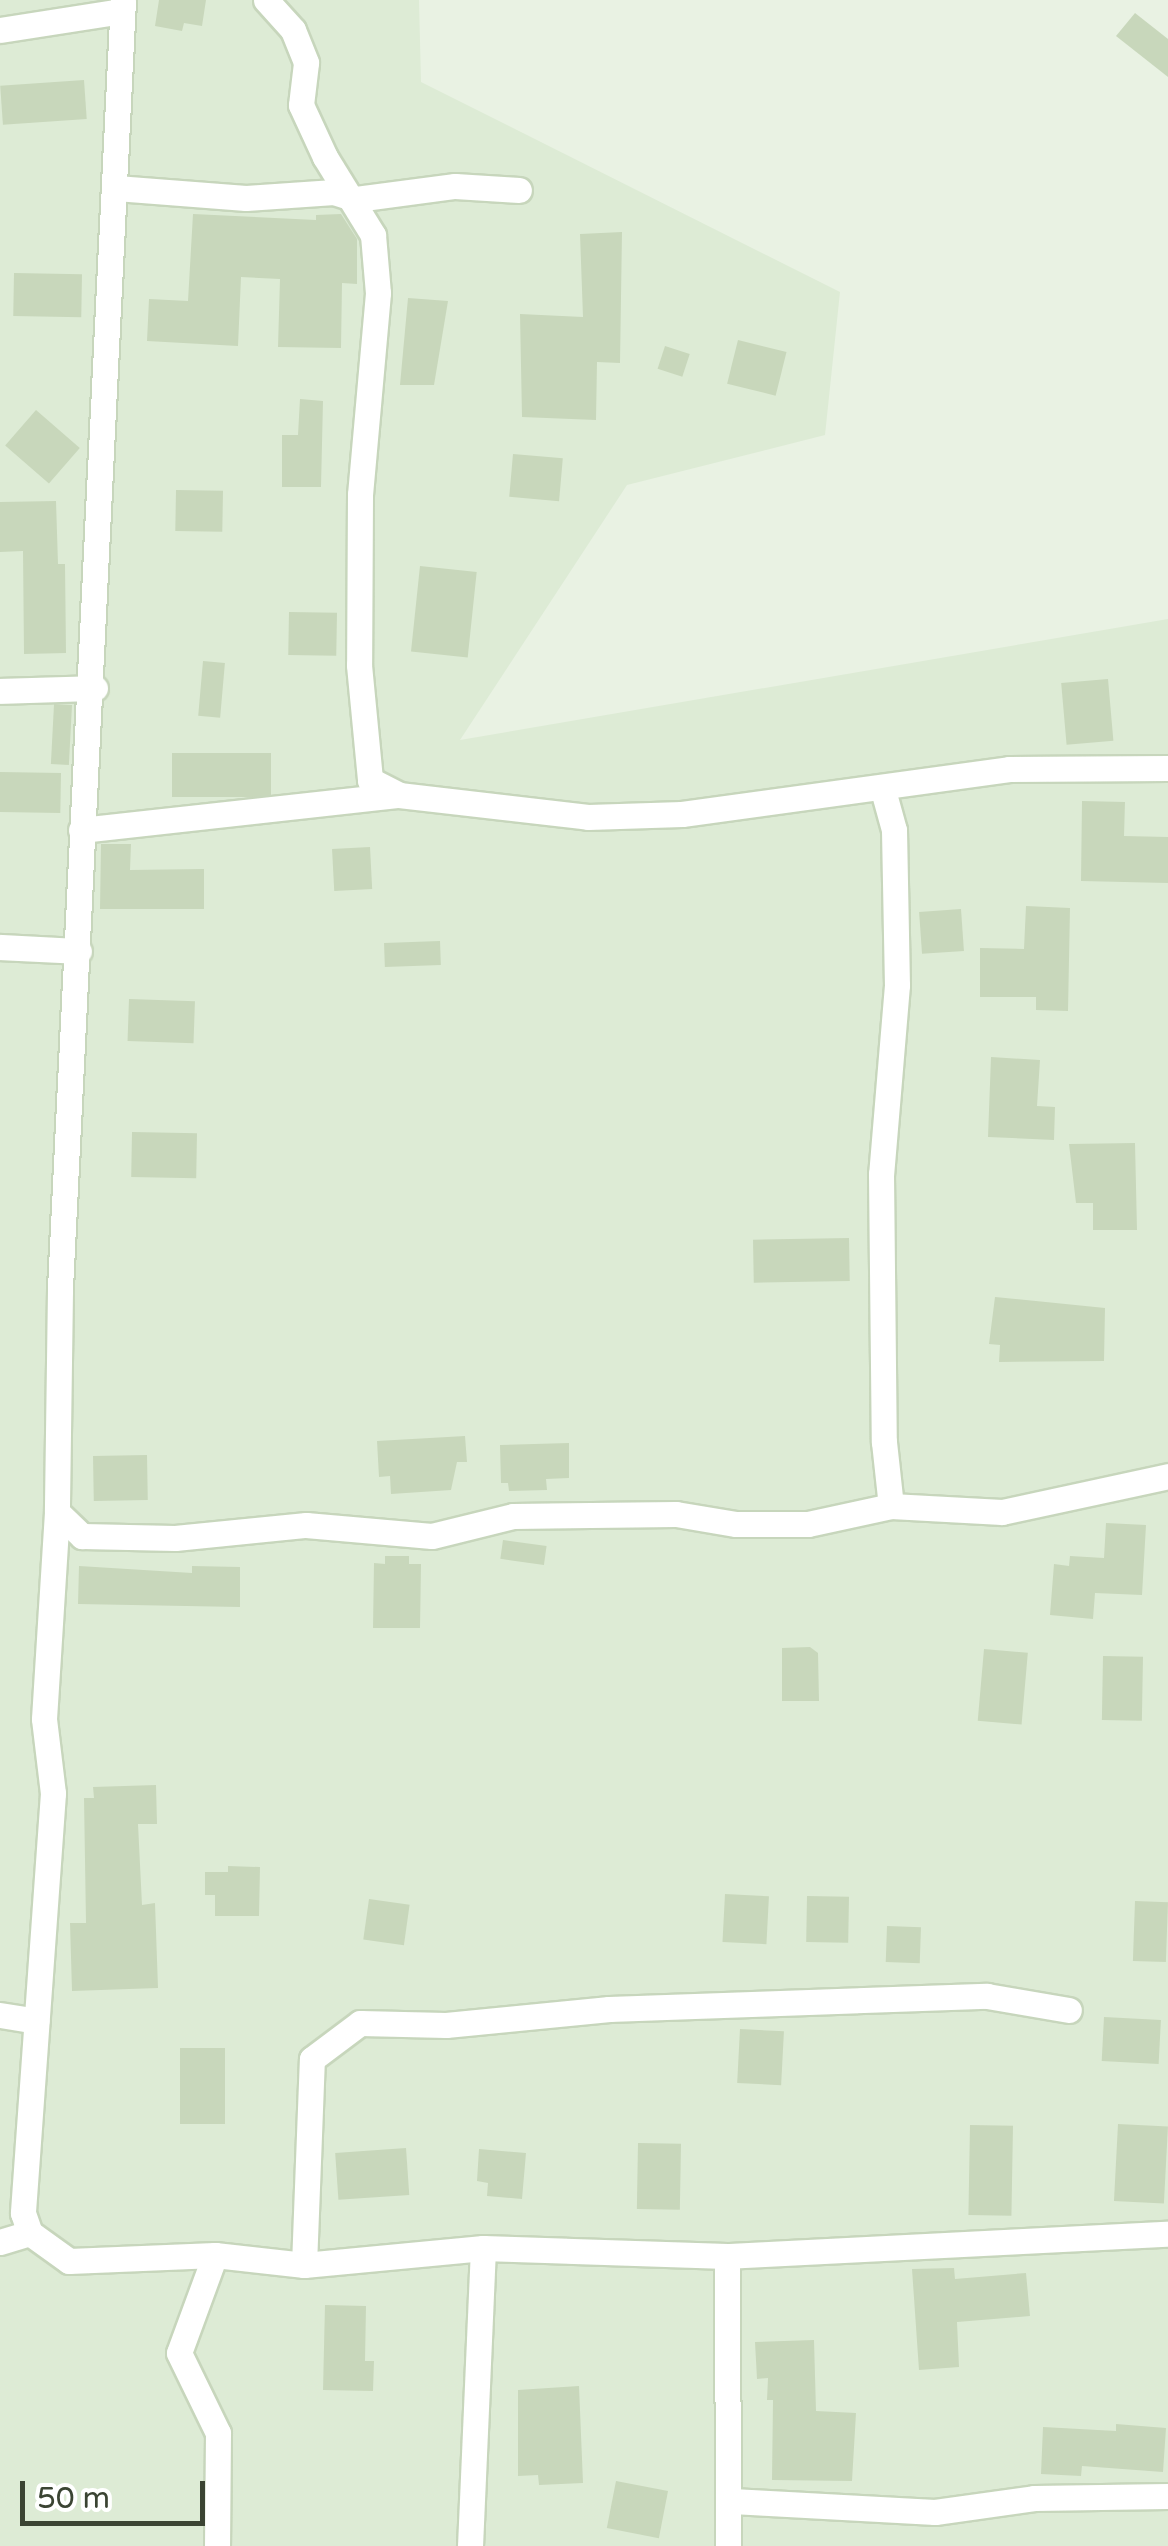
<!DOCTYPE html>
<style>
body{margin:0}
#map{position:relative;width:1168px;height:2546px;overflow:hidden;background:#e9f2e3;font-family:"Varela Round",sans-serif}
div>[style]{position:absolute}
.residential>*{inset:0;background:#ddebd5}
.building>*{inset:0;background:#c8d7bb;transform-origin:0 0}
.roads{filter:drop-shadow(2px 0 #c7d6bc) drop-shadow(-2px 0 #c7d6bc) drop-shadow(0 2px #c7d6bc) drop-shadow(0 -2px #c7d6bc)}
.minor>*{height:25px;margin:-12.5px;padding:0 12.5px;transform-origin:12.5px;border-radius:12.5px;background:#fff}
span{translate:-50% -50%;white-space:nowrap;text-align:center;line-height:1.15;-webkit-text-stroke:8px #fff;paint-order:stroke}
.scale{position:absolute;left:20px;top:2481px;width:185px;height:45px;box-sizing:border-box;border:5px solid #3b4433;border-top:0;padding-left:12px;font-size:30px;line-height:35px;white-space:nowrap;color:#3b4433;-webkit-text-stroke:8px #fff;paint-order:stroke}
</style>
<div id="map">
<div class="residential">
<i style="clip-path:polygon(0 0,419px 0,421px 82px,840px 292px,825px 435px,627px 485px,460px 740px,1168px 619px,1168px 2546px,0 2546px)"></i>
</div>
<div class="building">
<i style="clip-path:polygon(159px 0,206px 0,202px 26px,184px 23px,182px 31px,155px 26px)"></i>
<i style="clip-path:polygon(1135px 13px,1168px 39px,1168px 77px,1116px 36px)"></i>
<i style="left:84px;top:80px;width:39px;height:84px;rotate:86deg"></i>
<i style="clip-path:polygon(193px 214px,316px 220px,316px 215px,341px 214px,357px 239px,357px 284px,342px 283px,341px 348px,278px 347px,280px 279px,241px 277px,238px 346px,147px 341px,149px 299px,188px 301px)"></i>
<i style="clip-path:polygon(622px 232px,620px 363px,597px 362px,596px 420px,522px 417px,520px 314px,583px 317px,580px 234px)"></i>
<i style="left:14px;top:273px;width:68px;height:43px;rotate:1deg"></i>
<i style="clip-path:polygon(408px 298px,448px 301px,434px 385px,400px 385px)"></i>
<i style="left:738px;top:340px;width:50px;height:45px;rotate:14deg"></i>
<i style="left:665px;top:346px;width:26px;height:24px;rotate:18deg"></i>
<i style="clip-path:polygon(300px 399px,323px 401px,321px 487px,282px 487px,282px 435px,298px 435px)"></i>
<i style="left:36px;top:410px;width:58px;height:47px;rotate:41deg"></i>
<i style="left:513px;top:454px;width:50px;height:43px;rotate:5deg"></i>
<i style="left:176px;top:490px;width:47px;height:41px;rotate:1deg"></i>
<i style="clip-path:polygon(56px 501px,58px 564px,65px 564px,66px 653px,24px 654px,23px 551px,0 552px,0 502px)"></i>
<i style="left:420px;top:566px;width:57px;height:86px;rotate:6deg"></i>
<i style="left:289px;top:612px;width:48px;height:43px;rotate:1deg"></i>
<i style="left:203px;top:661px;width:22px;height:55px;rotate:5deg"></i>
<i style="left:1108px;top:679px;width:62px;height:47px;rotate:85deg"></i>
<i style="left:72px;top:705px;width:60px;height:18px;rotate:93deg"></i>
<i style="left:172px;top:753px;width:99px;height:44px"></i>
<i style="left:0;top:772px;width:61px;height:40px;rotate:1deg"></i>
<i style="clip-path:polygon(1082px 801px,1125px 802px,1124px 836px,1168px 837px,1168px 883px,1081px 881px)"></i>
<i style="clip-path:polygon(101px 844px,131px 844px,130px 870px,204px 869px,204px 909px,100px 909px)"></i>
<i style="left:370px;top:847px;width:42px;height:38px;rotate:87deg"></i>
<i style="clip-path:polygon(1026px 906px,1070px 908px,1068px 1011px,1036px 1010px,1036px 997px,980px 997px,980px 948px,1024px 949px)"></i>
<i style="left:961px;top:909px;width:42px;height:42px;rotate:86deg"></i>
<i style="left:440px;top:941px;width:24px;height:56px;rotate:88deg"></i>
<i style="left:129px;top:999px;width:66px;height:42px;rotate:2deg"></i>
<i style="clip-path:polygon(991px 1057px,1040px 1060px,1037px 1106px,1055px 1107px,1054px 1140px,988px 1137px)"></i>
<i style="left:132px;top:1132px;width:65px;height:45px;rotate:1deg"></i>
<i style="clip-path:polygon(1135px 1143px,1137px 1230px,1093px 1230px,1093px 1203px,1076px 1203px,1069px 1144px)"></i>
<i style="left:849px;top:1238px;width:43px;height:96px;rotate:89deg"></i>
<i style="clip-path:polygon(995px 1297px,1105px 1308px,1104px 1361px,999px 1362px,1000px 1345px,989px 1344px)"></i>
<i style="clip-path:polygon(465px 1436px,467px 1462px,457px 1462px,451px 1490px,391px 1494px,390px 1476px,379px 1477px,377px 1441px)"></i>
<i style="clip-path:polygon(569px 1443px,569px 1478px,546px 1479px,547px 1490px,509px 1491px,508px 1483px,501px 1483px,500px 1445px)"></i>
<i style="left:147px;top:1455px;width:45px;height:54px;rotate:89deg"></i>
<i style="clip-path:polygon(1106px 1523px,1146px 1525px,1142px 1595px,1095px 1593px,1093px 1619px,1050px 1615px,1054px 1564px,1069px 1566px,1070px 1556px,1104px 1558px)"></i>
<i style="left:503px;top:1540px;width:44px;height:19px;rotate:8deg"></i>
<i style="clip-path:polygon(385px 1556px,409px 1556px,409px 1564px,421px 1564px,420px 1628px,373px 1628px,374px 1563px,385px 1564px)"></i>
<i style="clip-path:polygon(79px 1566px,192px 1573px,192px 1566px,240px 1567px,240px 1607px,78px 1604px)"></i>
<i style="clip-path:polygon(810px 1647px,818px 1653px,819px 1701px,782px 1701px,782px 1648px)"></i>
<i style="left:984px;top:1649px;width:44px;height:72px;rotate:5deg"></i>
<i style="left:1103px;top:1656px;width:40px;height:64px;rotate:1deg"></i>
<i style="clip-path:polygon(156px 1785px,157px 1824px,138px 1824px,142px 1905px,155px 1903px,158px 1988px,72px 1991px,70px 1923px,86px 1923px,84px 1798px,94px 1798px,93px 1787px)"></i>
<i style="clip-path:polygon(228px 1866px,260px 1867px,259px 1916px,215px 1916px,215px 1895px,205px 1895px,205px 1872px,228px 1872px)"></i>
<i style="left:725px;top:1894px;width:44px;height:48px;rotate:3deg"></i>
<i style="left:807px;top:1896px;width:42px;height:46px;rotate:1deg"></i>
<i style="left:369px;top:1899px;width:41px;height:41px;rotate:8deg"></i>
<i style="left:1135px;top:1901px;width:33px;height:60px;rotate:2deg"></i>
<i style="left:887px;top:1926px;width:34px;height:36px;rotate:2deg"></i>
<i style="left:1104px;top:2017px;width:57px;height:44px;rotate:3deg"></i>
<i style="left:740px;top:2029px;width:44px;height:54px;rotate:3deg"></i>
<i style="left:180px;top:2048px;width:45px;height:76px"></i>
<i style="left:1118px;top:2124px;width:50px;height:77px;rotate:3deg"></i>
<i style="left:970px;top:2125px;width:43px;height:90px;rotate:1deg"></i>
<i style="left:638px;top:2143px;width:43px;height:66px;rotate:1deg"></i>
<i style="left:406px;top:2148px;width:47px;height:71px;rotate:86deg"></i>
<i style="clip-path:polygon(479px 2149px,526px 2153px,522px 2199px,487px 2196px,488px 2183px,477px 2181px)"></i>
<i style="clip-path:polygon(954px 2268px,955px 2279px,1026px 2273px,1030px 2316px,957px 2322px,959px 2367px,919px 2370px,912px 2269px)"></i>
<i style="clip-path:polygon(325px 2305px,366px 2306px,365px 2361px,374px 2361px,373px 2391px,323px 2390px)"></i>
<i style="clip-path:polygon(814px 2340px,816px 2411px,856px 2413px,852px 2481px,772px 2480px,773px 2400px,767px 2400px,768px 2378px,757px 2379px,755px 2342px)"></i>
<i style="clip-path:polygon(579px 2386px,583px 2483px,539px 2485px,538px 2475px,518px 2476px,518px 2390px)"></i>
<i style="clip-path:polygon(1116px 2424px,1166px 2428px,1163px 2472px,1082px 2466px,1081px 2476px,1041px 2474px,1043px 2427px,1116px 2431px)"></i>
<i style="left:616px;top:2481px;width:53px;height:48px;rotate:11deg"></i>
</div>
<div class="roads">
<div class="minor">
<i style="left:123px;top:0;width:1292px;rotate:92.8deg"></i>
<i style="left:60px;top:1290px;width:222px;rotate:90.8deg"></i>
<i style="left:57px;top:1512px;width:207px;rotate:93.6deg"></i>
<i style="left:44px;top:1719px;width:75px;rotate:83.1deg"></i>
<i style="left:53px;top:1793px;width:421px;rotate:94.1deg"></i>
<i style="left:23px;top:2213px;width:21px;rotate:71deg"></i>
<i style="left:30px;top:2233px;width:48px;rotate:35.7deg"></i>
<i style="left:69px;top:2261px;width:146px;rotate:-2.4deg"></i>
<i style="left:215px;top:2255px;width:90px;rotate:6.4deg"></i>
<i style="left:304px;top:2265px;width:180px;rotate:-5.4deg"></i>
<i style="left:483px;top:2248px;width:244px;rotate:1.9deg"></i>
<i style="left:727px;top:2256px;width:442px;rotate:-2.9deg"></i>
<i style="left:266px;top:0;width:40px;rotate:48deg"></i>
<i style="left:293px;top:30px;width:35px;rotate:68deg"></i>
<i style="left:306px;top:63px;width:42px;rotate:96.8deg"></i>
<i style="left:301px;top:105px;width:57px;rotate:65.2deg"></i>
<i style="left:325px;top:157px;width:92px;rotate:58.4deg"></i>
<i style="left:373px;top:235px;width:58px;rotate:85.1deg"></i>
<i style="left:378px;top:293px;width:203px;rotate:95.1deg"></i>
<i style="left:360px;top:495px;width:170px;rotate:90.3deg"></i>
<i style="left:359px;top:665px;width:116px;rotate:84.5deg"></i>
<i style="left:370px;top:780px;width:33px;rotate:27deg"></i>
<i style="left:0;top:30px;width:123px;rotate:-8.9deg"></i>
<i style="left:116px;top:188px;width:130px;rotate:4.4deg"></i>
<i style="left:246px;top:198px;width:88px;rotate:-3.9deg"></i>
<i style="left:334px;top:192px;width:23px;rotate:18deg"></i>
<i style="left:356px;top:199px;width:100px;rotate:-7.5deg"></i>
<i style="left:455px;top:186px;width:64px;rotate:3.6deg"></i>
<i style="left:0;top:691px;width:95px;rotate:-1.8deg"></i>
<i style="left:883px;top:790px;width:41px;rotate:74.6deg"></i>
<i style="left:894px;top:830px;width:155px;rotate:88.9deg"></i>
<i style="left:897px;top:985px;width:190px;rotate:94.8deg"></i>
<i style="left:881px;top:1174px;width:268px;rotate:89.4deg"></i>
<i style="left:884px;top:1442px;width:64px;rotate:83.8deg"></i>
<i style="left:81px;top:830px;width:320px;rotate:-6.3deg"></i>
<i style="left:399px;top:795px;width:190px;rotate:6.6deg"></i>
<i style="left:588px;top:817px;width:94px;rotate:-1.8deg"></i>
<i style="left:682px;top:814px;width:330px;rotate:-7.8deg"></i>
<i style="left:1009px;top:769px;width:159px;rotate:-0.4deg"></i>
<i style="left:0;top:947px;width:79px;rotate:2.9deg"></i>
<i style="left:57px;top:1512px;width:35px;rotate:44deg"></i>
<i style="left:82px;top:1536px;width:93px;rotate:1.2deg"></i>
<i style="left:175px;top:1538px;width:132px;rotate:-5.7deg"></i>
<i style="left:306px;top:1525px;width:126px;rotate:5deg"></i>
<i style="left:432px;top:1536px;width:83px;rotate:-13.9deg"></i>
<i style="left:513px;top:1516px;width:163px;rotate:-0.7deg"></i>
<i style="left:676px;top:1514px;width:61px;rotate:9.5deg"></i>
<i style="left:736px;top:1524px;width:72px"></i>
<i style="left:808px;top:1524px;width:85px;rotate:-12.2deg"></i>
<i style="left:891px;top:1506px;width:111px;rotate:3.1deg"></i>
<i style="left:1002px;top:1512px;width:170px;rotate:-12.2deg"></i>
<i style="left:0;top:2015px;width:37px;rotate:9deg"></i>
<i style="left:0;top:2242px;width:31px;rotate:-17deg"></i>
<i style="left:215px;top:2255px;width:104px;rotate:110.2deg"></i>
<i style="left:179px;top:2353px;width:89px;rotate:64deg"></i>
<i style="left:218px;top:2433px;width:113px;rotate:90.5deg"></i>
<i style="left:727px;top:2256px;width:290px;rotate:89.8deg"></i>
<i style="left:304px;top:2265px;width:206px;rotate:-87.8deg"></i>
<i style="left:312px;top:2059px;width:60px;rotate:-36.9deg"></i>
<i style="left:360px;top:2023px;width:86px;rotate:1.3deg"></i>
<i style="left:446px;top:2025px;width:164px;rotate:-5.6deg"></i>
<i style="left:609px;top:2009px;width:378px;rotate:-2deg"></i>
<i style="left:987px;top:1996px;width:83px;rotate:9.7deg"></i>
<i style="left:732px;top:2501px;width:203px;rotate:3.1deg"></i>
<i style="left:935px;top:2512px;width:100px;rotate:-8deg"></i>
<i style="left:1034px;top:2498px;width:134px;rotate:-0.9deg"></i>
<i style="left:470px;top:2546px;width:298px;rotate:-87.5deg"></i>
</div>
</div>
<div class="scale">50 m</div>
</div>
